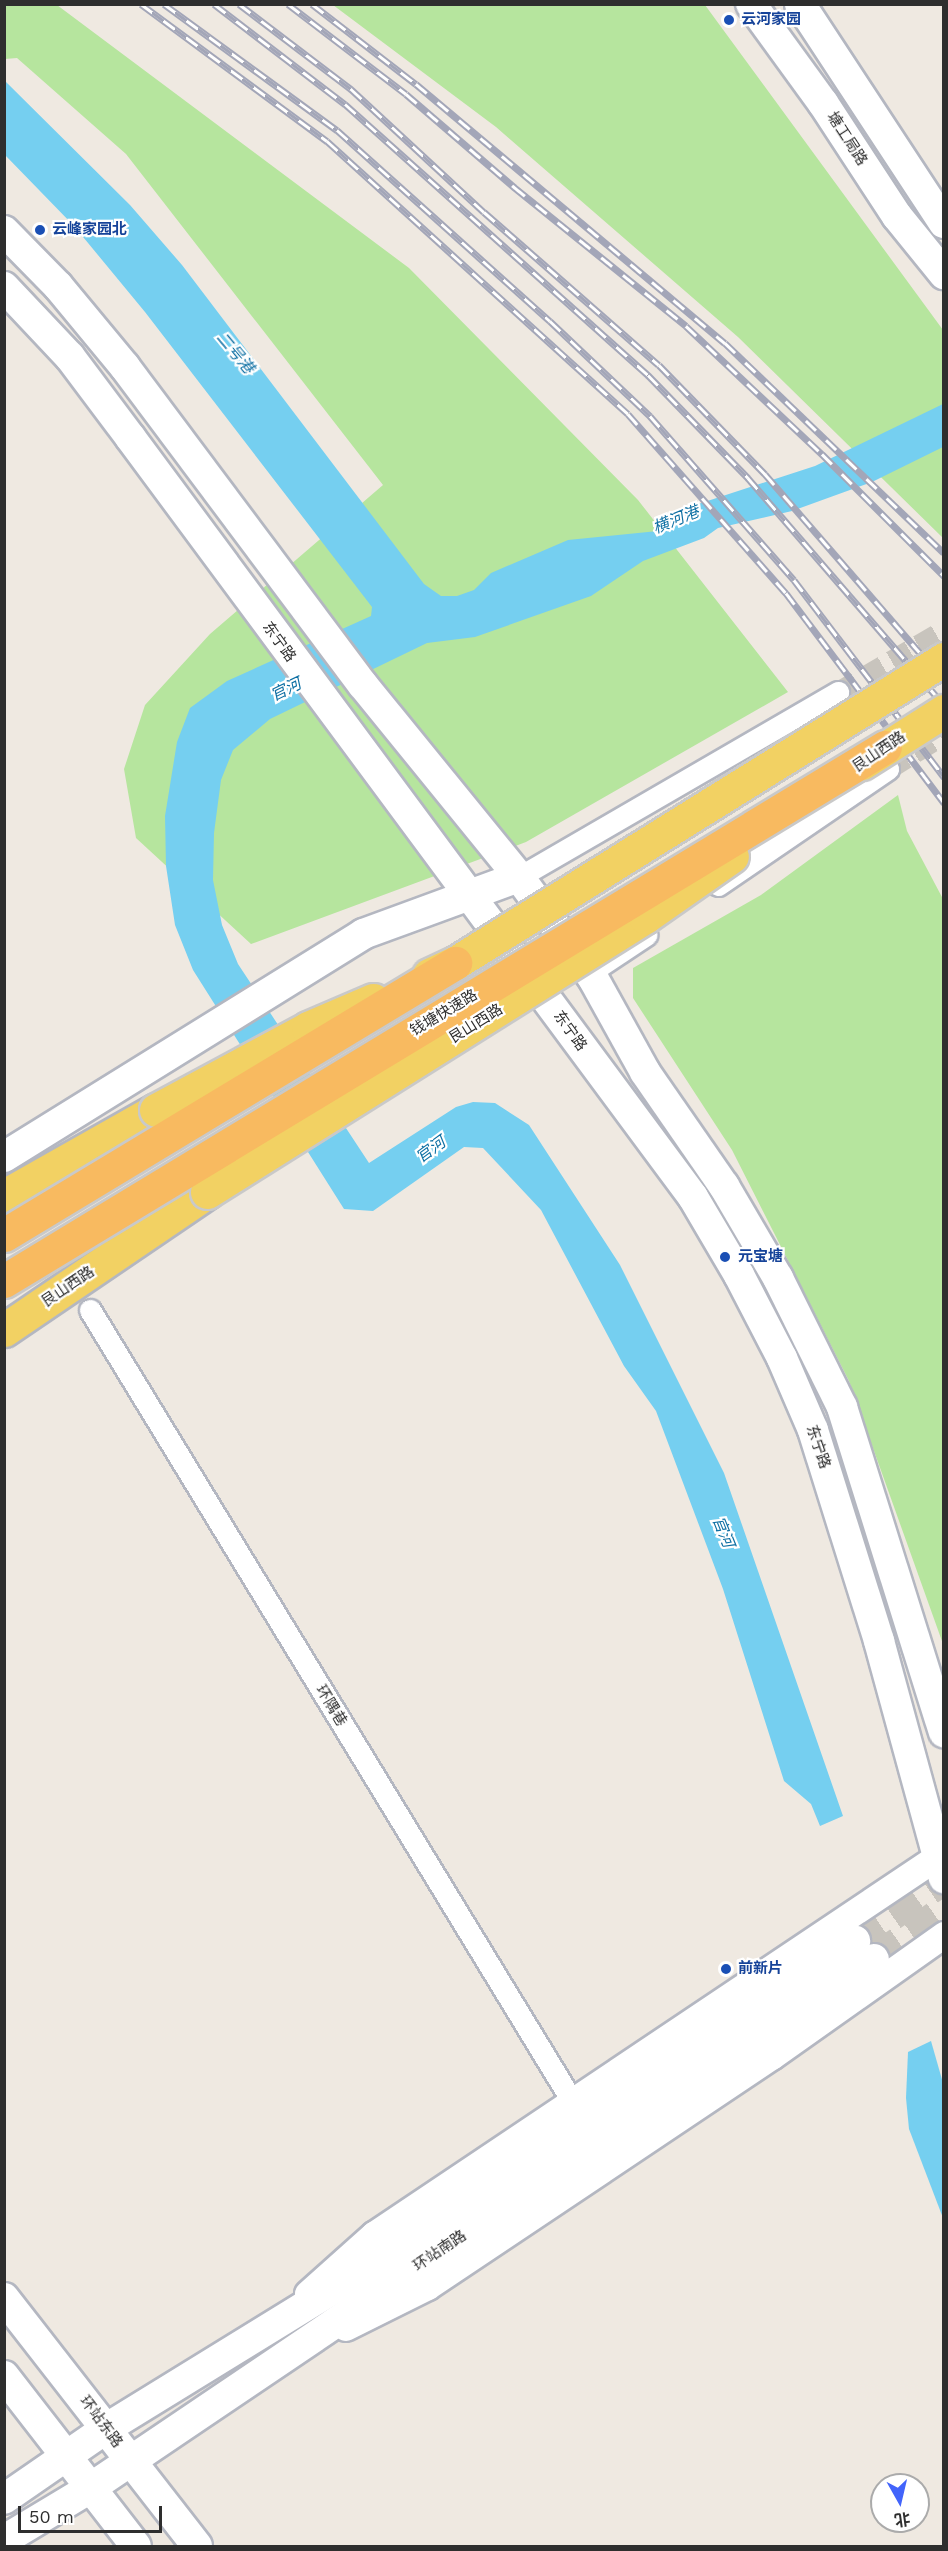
<!DOCTYPE html>
<meta charset="utf-8">
<style>
body{margin:0}
#map{position:relative;width:948px;height:2551px;overflow:hidden;background:#efe9e1;font-family:"Work Sans","Noto Sans SC",sans-serif}
div>[style]{position:absolute}
.green>*{inset:0;background:#b6e59e}
.water>*{inset:0;background:#75cff0}
.minor-tunnel>*{height:21px;margin-top:-10.5px;transform-origin:0;background:repeating-linear-gradient(90deg,#c8c4bd 0 21px,transparent 0 31px)}
.secondary-tunnel>*{height:30px;margin-top:-15px;transform-origin:0;background:repeating-linear-gradient(90deg,#c8c4bd 0 30px,transparent 0 45px)}
.roads{filter:drop-shadow(2px 0 #b4b7c1) drop-shadow(-2px 0 #b4b7c1) drop-shadow(0 2px #b4b7c1) drop-shadow(0 -2px #b4b7c1)}
.minor>*{height:21px;margin:-10.5px;padding:0 10.5px;transform-origin:10.5px;border-radius:10.5px;background:#fff}
.tertiary>*{height:26px;margin:-13px;padding:0 13px;transform-origin:13px;border-radius:13px;background:#fff}
.secondary>*{height:30px;margin:-15px;padding:0 15px;transform-origin:15px;border-radius:15px;background:#fff}
.primary>*{height:33px;margin:-16.5px;padding:0 16.5px;transform-origin:16.5px;border-radius:16.5px;background:#f2d163}
.rail>*{height:7px;margin-top:-3.5px;transform-origin:0;background:repeating-linear-gradient(90deg,#fff 0 14px,#a3a6b8 0 28px);box-sizing:border-box;border-block:2px solid #a3a6b8}
.bridges{filter:drop-shadow(2px 0 #c9c9c9) drop-shadow(-2px 0 #c9c9c9) drop-shadow(0 2px #c9c9c9) drop-shadow(0 -2px #c9c9c9)}
.primary-bridge>*{height:33px;margin:-16.5px;padding:0 16.5px;transform-origin:16.5px;border-radius:16.5px;background:#f2d163}
.trunk-bridge>*{height:33px;margin:-16.5px;padding:0 16.5px;transform-origin:16.5px;border-radius:16.5px;background:#f8ba60}
.dots>*{width:16px;height:16px;translate:-50% -50%;box-sizing:border-box;border:3px solid #fff;border-radius:50%}
span{translate:-50% -50%;white-space:nowrap;text-align:center;line-height:1.15;-webkit-text-stroke:4.5px #fff;paint-order:stroke}
.transit-label{font-size:15px;color:#164399;font-weight:700}
.left{translate:0 -50%;text-align:left}
.street-label{font-size:15px;color:#2e2e2e}
.water-label{font-size:16px;color:#0d6fa3;font-style:italic}
.frame{position:absolute;inset:0;border:6px solid #2e2e2e;pointer-events:none}
.north{position:absolute;left:870px;top:2473px;width:60px;height:60px;box-sizing:border-box;background:#fff;border:2px solid #ababab;border-radius:50%;rotate:172deg;font-size:16px;font-weight:700;line-height:24px;text-align:center;color:#2e2e2e}
.north::after{content:'';display:block;margin:auto;width:21px;height:27px;background:#4264fb;clip-path:polygon(50% 0,100% 100%,50% 72%,0 100%)}
.scale{position:absolute;left:18px;top:2506px;width:144px;height:27px;box-sizing:border-box;border:3px solid #2e2e2e;border-top:0;padding-left:8px;font-size:18px;line-height:21px;white-space:nowrap;color:#2e2e2e;-webkit-text-stroke:4px #fff;paint-order:stroke}
</style>
<div id="map">
<div class="green">
<i style="clip-path:polygon(5px 5px,57px 5px,409px 268px,638px 500px,788px 692px,526px 842px,251px 944px,136px 838px,124px 769px,145px 705px,210px 634px,383px 485px,126px 154px,17px 58px,5px 59px)"></i>
<i style="clip-path:polygon(333px 5px,705px 5px,943px 330px,943px 538px,738px 337px,496px 127px)"></i>
<i style="clip-path:polygon(898px 795px,907px 831px,943px 899px,943px 1644px,849px 1381px,732px 1150px,633px 998px,633px 968px,761px 895px)"></i>
</div>
<div class="water">
<i style="clip-path:polygon(4px 80px,130px 205px,182px 265px,424px 584px,441px 596px,457px 596px,474px 590px,491px 573px,568px 540px,658px 531px,683px 509px,815px 466px,943px 404px,943px 447px,872px 482px,792px 511px,718px 528px,704px 538px,643px 561px,591px 596px,475px 637px,427px 643px,270px 719px,233px 750px,221px 780px,214px 833px,213px 880px,222px 925px,238px 964px,369px 1163px,456px 1107px,473px 1102px,495px 1103px,529px 1125px,620px 1265px,724px 1473px,843px 1816px,820px 1826px,811px 1804px,784px 1781px,723px 1589px,656px 1411px,624px 1366px,541px 1210px,483px 1148px,464px 1147px,373px 1211px,344px 1209px,193px 970px,175px 925px,166px 866px,165px 816px,177px 742px,190px 708px,227px 681px,371px 616px,372px 607px,145px 312px,74px 226px,5px 155px)"></i>
<i style="clip-path:polygon(931px 2041px,943px 2083px,943px 2218px,909px 2129px,906px 2098px,908px 2052px)"></i>
</div>
<div class="minor-tunnel">
<i style="left:838px;top:692px;width:123px;rotate:-30.3deg"></i>
<i style="left:888px;top:769px;width:66px;rotate:-32deg"></i>
</div>
<div class="secondary-tunnel">
<i style="left:855px;top:1941px;width:108px;rotate:-34.4deg"></i>
<i style="left:874px;top:1959px;width:85px;rotate:-35deg"></i>
</div>
<div class="roads">
<div class="minor">
<i style="left:519px;top:877px;width:369px;rotate:-30.1deg"></i>
<i style="left:718px;top:885px;width:206px;rotate:-34.3deg"></i>
<i style="left:589px;top:973px;width:69px;rotate:-33.7deg"></i>
<i style="left:90px;top:1310px;width:926px;rotate:58.64deg"></i>
</div>
<div class="tertiary">
<i style="left:308px;top:2294px;width:89px;rotate:-41.8deg"></i>
<i style="left:374px;top:2235px;width:686px;rotate:-33.83deg"></i>
<i style="left:346px;top:2328px;width:92px;rotate:-26.6deg"></i>
<i style="left:428px;top:2287px;width:414px;rotate:-33.8deg"></i>
<i style="left:772px;top:2057px;width:211px;rotate:-35.3deg"></i>
</div>
<div class="secondary">
<i style="left:751px;top:4px;width:122px;rotate:54deg"></i>
<i style="left:823px;top:103px;width:135px;rotate:56.8deg"></i>
<i style="left:897px;top:216px;width:75px;rotate:51deg"></i>
<i style="left:800px;top:4px;width:262px;rotate:56.7deg"></i>
<i style="left:4px;top:231px;width:77px;rotate:45.5deg"></i>
<i style="left:58px;top:286px;width:105px;rotate:50.4deg"></i>
<i style="left:125px;top:367px;width:397px;rotate:53.2deg"></i>
<i style="left:363px;top:685px;width:247px;rotate:50.9deg"></i>
<i style="left:519px;top:877px;width:125px;rotate:53.8deg"></i>
<i style="left:593px;top:978px;width:107px;rotate:61deg"></i>
<i style="left:645px;top:1072px;width:139px;rotate:55.3deg"></i>
<i style="left:724px;top:1186px;width:107px;rotate:59.6deg"></i>
<i style="left:778px;top:1278px;width:144px;rotate:63.6deg"></i>
<i style="left:842px;top:1407px;width:341px;rotate:72.6deg"></i>
<i style="left:4px;top:287px;width:96px;rotate:46.7deg"></i>
<i style="left:70px;top:357px;width:100px;rotate:53.1deg"></i>
<i style="left:130px;top:437px;width:946px;rotate:53.47deg"></i>
<i style="left:693px;top:1197px;width:91px;rotate:59.5deg"></i>
<i style="left:739px;top:1275px;width:93px;rotate:62.6deg"></i>
<i style="left:782px;top:1358px;width:78px;rotate:66.7deg"></i>
<i style="left:813px;top:1430px;width:221px;rotate:72.6deg"></i>
<i style="left:879px;top:1641px;width:246px;rotate:74.7deg"></i>
<i style="left:4px;top:1157px;width:423px;rotate:-31.8deg"></i>
<i style="left:363px;top:934px;width:166px;rotate:-20.1deg"></i>
<i style="left:4px;top:2298px;width:314px;rotate:52.1deg"></i>
<i style="left:4px;top:2376px;width:215px;rotate:52.2deg"></i>
<i style="left:4px;top:2499px;width:125px;rotate:-34.6deg"></i>
<i style="left:107px;top:2428px;width:338px;rotate:-31.6deg"></i>
<i style="left:395px;top:2251px;width:555px;rotate:-33.98deg"></i>
<i style="left:4px;top:2540px;width:99px;rotate:-31deg"></i>
<i style="left:89px;top:2489px;width:947px;rotate:-34.03deg"></i>
</div>
<div class="primary">
<i style="left:4px;top:1196px;width:175px;rotate:-29.5deg"></i>
<i style="left:4px;top:1330px;width:245px;rotate:-34.2deg"></i>
</div>
</div>
<div class="rail">
<i style="left:141px;top:4px;width:231px;rotate:36.4deg"></i>
<i style="left:327px;top:141px;width:406px;rotate:42.2deg"></i>
<i style="left:628px;top:414px;width:239px;rotate:48.6deg"></i>
<i style="left:786px;top:593px;width:263px;rotate:53deg"></i>
<i style="left:164px;top:4px;width:214px;rotate:36.1deg"></i>
<i style="left:337px;top:130px;width:286px;rotate:41.9deg"></i>
<i style="left:550px;top:321px;width:138px;rotate:43.5deg"></i>
<i style="left:650px;top:416px;width:218px;rotate:48.7deg"></i>
<i style="left:794px;top:580px;width:248px;rotate:52.7deg"></i>
<i style="left:214px;top:4px;width:165px;rotate:37.4deg"></i>
<i style="left:345px;top:104px;width:407px;rotate:41.8deg"></i>
<i style="left:648px;top:375px;width:144px;rotate:45.8deg"></i>
<i style="left:748px;top:478px;width:300px;rotate:49.2deg"></i>
<i style="left:239px;top:4px;width:141px;rotate:37.2deg"></i>
<i style="left:351px;top:89px;width:181px;rotate:42.8deg"></i>
<i style="left:484px;top:212px;width:232px;rotate:41.2deg"></i>
<i style="left:659px;top:365px;width:152px;rotate:45.8deg"></i>
<i style="left:765px;top:474px;width:274px;rotate:49.1deg"></i>
<i style="left:288px;top:4px;width:148px;rotate:37.3deg"></i>
<i style="left:406px;top:94px;width:143px;rotate:40.7deg"></i>
<i style="left:514px;top:187px;width:221px;rotate:38.9deg"></i>
<i style="left:686px;top:326px;width:187px;rotate:43.3deg"></i>
<i style="left:822px;top:454px;width:173px;rotate:45deg"></i>
<i style="left:312px;top:4px;width:131px;rotate:37.6deg"></i>
<i style="left:416px;top:84px;width:403px;rotate:40deg"></i>
<i style="left:725px;top:343px;width:303px;rotate:43.8deg"></i>
</div>
<div class="bridges">
<div class="primary-bridge">
<i style="left:862px;top:763px;width:97px;rotate:-32.4deg"></i>
<i style="left:429px;top:975px;width:29px;rotate:-25deg"></i>
<i style="left:455px;top:963px;width:576px;rotate:-31.87deg"></i>
<i style="left:156px;top:1110px;width:173px;rotate:-28.3deg"></i>
<i style="left:308px;top:1028px;width:71px;rotate:-23.3deg"></i>
<i style="left:207px;top:1192px;width:517px;rotate:-32.12deg"></i>
<i style="left:645px;top:917px;width:106px;rotate:-35deg"></i>
</div>
<div class="trunk-bridge">
<i style="left:4px;top:1235px;width:527px;rotate:-31.09deg"></i>
<i style="left:4px;top:1281px;width:1030px;rotate:-31.22deg"></i>
</div>
</div>
<div class="dots">
<i style="left:729px;top:20px;background:#1a4fb4"></i>
<i style="left:40px;top:230px;background:#1a4fb4"></i>
<i style="left:725px;top:1257px;background:#1a4fb4"></i>
<i style="left:726px;top:1969px;background:#1a4fb4"></i>
</div>
<div class="transit-label">
<span class="left" style="left:741px;top:20px">云河家园</span>
<span class="left" style="left:52px;top:230px">云峰家园北</span>
<span class="left" style="left:738px;top:1257px">元宝塘</span>
<span class="left" style="left:738px;top:1969px">前新片</span>
</div>
<div class="street-label">
<span style="left:847px;top:139px;rotate:57deg">塘工局路</span>
<span style="left:279px;top:642px;rotate:54deg">东宁路</span>
<span style="left:879px;top:752px;rotate:-34deg">艮山西路</span>
<span style="left:444px;top:1013px;rotate:-31deg">钱塘快速路</span>
<span style="left:476px;top:1024px;rotate:-32deg">艮山西路</span>
<span style="left:570px;top:1031px;rotate:54deg">东宁路</span>
<span style="left:68px;top:1287px;rotate:-34deg">艮山西路</span>
<span style="left:818px;top:1447px;rotate:71deg">东宁路</span>
<span style="left:331px;top:1706px;rotate:59deg">环隅巷</span>
<span style="left:440px;top:2251px;rotate:-34deg">环站南路</span>
<span style="left:101px;top:2422px;rotate:53deg">环站东路</span>
</div>
<div class="water-label">
<span style="left:235px;top:353px;rotate:50deg">二号港</span>
<span style="left:676px;top:520px;rotate:-22deg">横河港</span>
<span style="left:286px;top:690px;rotate:-26deg">官河</span>
<span style="left:431px;top:1150px;rotate:-36deg">官河</span>
<span style="left:723px;top:1532px;rotate:68deg">官河</span>
</div>
<div class="frame"></div>
<div class="north">北</div>
<div class="scale">50 m</div>
</div>
